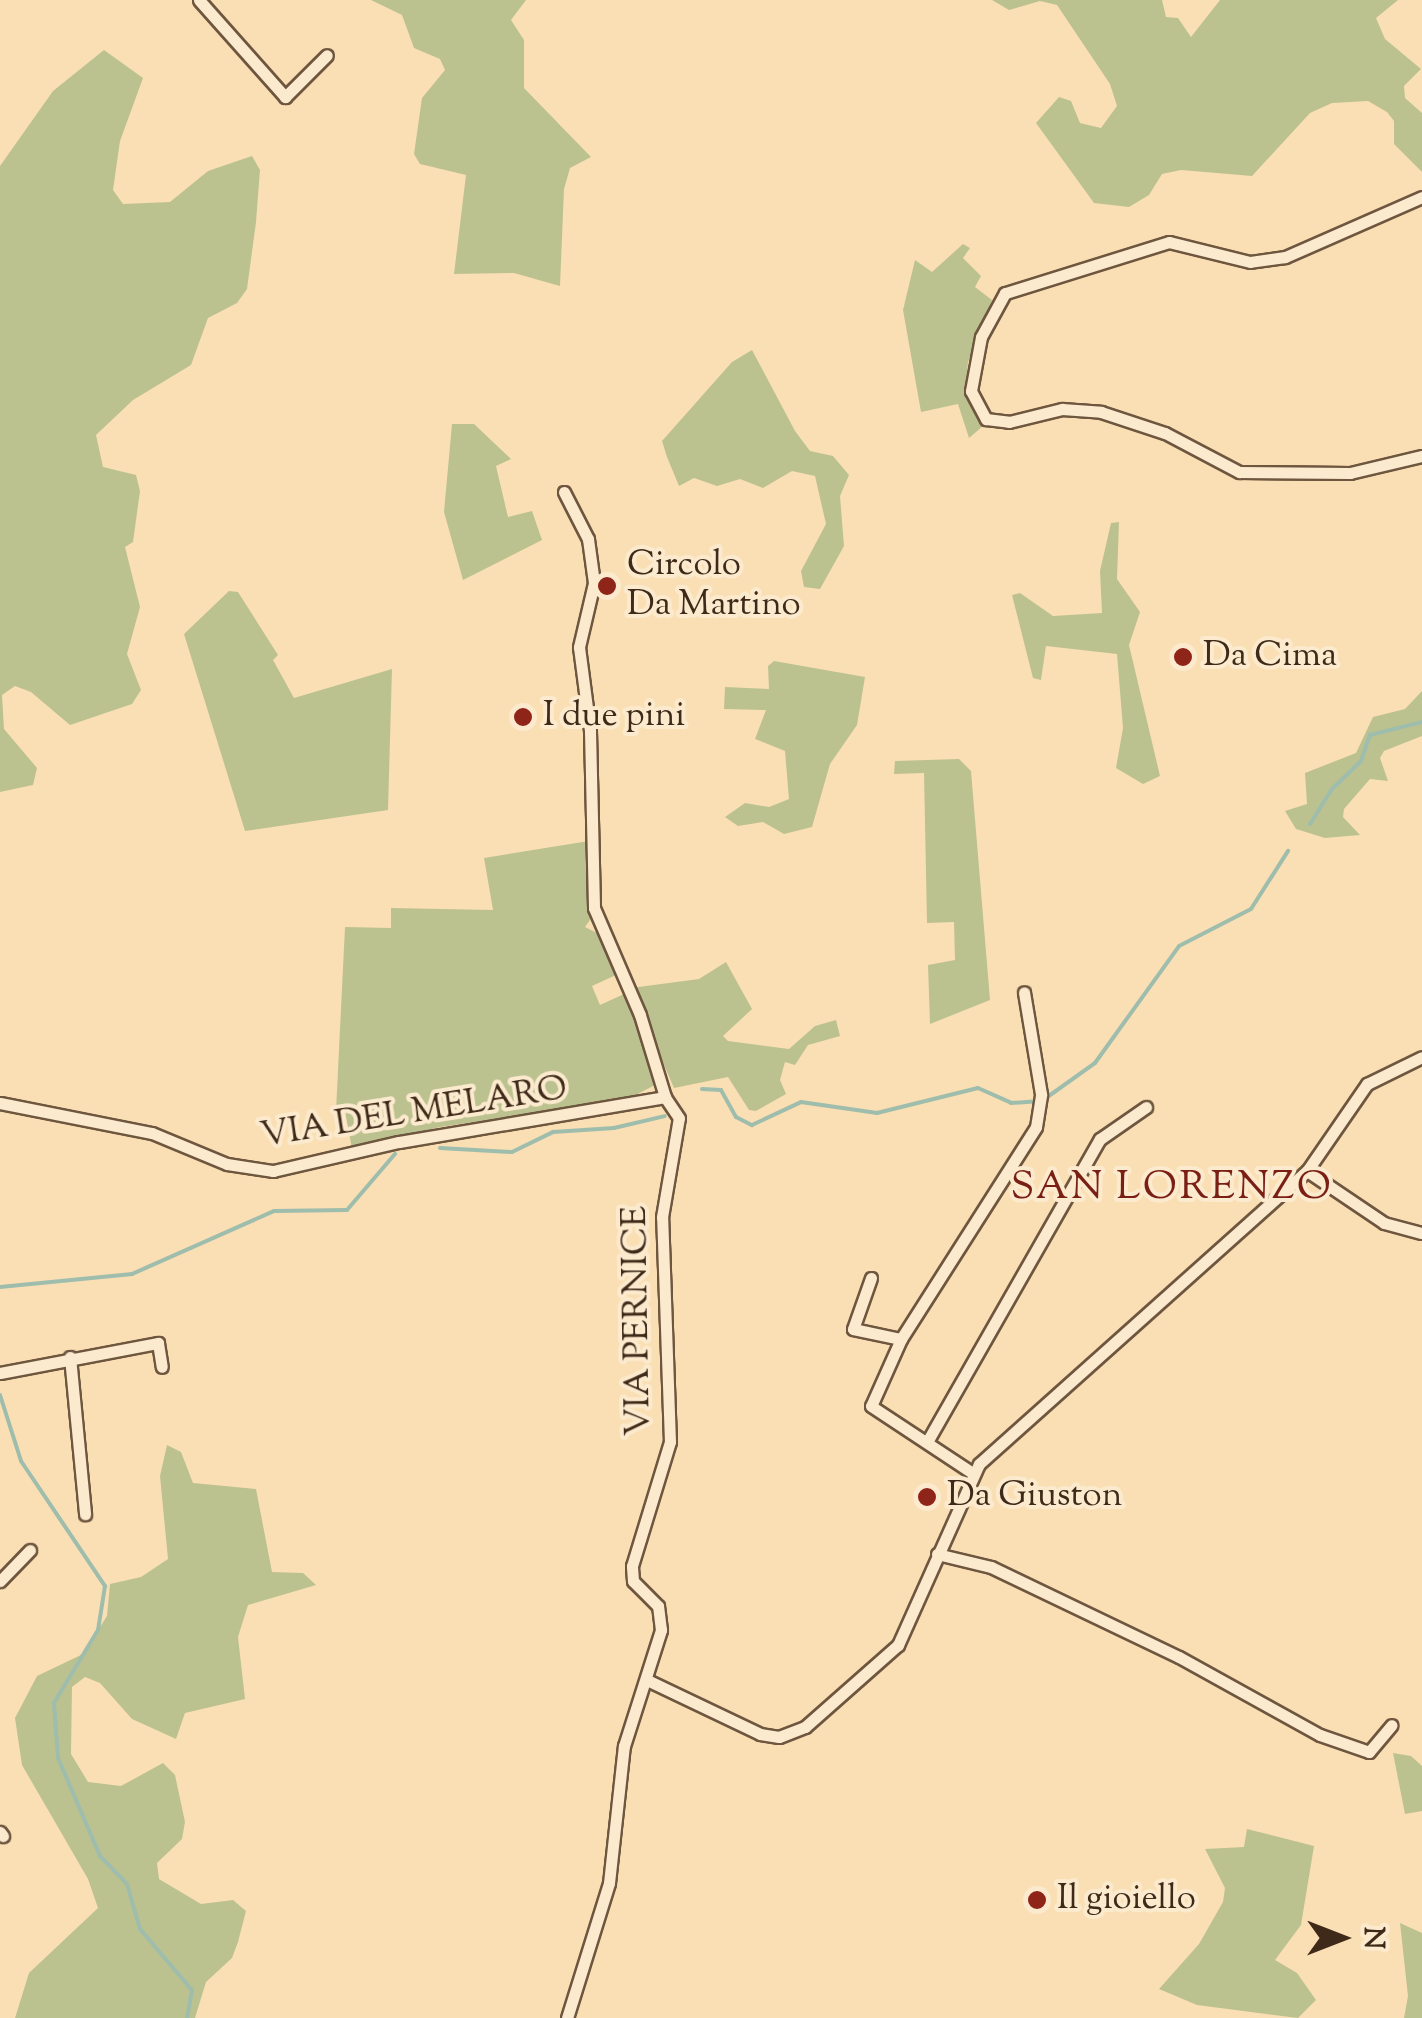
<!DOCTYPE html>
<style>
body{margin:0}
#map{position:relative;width:1422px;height:2018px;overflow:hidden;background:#fadfb4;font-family:"Sorts Mill Goudy",serif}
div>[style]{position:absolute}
.green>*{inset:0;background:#bcc28f}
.stream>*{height:4px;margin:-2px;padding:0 2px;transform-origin:2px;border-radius:2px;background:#9ebdac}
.roads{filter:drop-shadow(2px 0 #6e563f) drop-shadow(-2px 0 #6e563f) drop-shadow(0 2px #6e563f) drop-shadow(0 -2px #6e563f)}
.minor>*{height:11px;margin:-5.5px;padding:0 5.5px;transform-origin:5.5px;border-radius:5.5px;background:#fceace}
.dots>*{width:28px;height:28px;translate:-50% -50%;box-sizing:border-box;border:5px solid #fceace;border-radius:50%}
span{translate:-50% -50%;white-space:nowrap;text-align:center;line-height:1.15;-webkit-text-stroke:8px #fceace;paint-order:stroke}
.poi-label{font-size:35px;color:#3f2918}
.left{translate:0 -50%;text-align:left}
.street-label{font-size:35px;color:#3f2918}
.quarter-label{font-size:40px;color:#7a1f14;letter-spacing:2.5px}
.north{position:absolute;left:1292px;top:1888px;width:100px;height:100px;-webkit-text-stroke:8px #fceace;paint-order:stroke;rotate:90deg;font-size:28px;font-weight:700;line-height:40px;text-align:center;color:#3f2918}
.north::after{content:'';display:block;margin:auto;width:35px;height:45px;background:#3f2918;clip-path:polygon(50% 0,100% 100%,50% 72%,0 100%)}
</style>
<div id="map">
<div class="green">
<i style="clip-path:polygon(371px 0,526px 0,511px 20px,524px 40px,524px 88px,591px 157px,570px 168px,564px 189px,560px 286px,514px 273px,454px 274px,466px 175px,420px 164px,414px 154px,422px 98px,445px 70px,440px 59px,414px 48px,402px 15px)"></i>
<i style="clip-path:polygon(992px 0,1162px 0,1166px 17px,1178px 18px,1191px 37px,1220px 0,1398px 0,1376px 18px,1385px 39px,1421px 69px,1404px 86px,1405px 98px,1422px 113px,1422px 172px,1394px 144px,1394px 121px,1387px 112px,1368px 101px,1332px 103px,1310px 113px,1252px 176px,1181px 170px,1162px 174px,1149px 195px,1129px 207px,1094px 203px,1036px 123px,1059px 97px,1071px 101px,1080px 123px,1101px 128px,1117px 106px,1110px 84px,1057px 5px,1040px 1px,1009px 10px)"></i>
<i style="clip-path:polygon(104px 50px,143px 78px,120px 141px,113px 190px,123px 204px,170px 202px,208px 171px,252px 156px,260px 170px,256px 222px,247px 289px,237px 303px,208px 318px,191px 365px,133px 400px,96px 435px,103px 467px,136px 475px,140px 491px,133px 542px,125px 547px,140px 607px,127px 654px,141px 690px,132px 704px,70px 725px,31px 692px,15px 686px,2px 695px,4px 729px,37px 768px,33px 785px,0 792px,0 166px,53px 91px)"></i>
<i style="clip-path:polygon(963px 244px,970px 248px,963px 258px,981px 276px,975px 287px,992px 300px,968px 362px,965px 393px,983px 426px,969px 438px,958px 404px,921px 412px,903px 310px,915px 260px,932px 272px)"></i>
<i style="clip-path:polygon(752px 350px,795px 431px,810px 451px,833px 456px,849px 475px,840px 496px,844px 546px,820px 589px,804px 587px,801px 571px,826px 524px,815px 476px,792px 471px,763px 488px,740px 479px,717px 486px,694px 478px,679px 486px,667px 457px,662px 441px,732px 362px)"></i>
<i style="clip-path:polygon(452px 424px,474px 424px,511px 459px,496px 466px,508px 517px,532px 511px,542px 540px,463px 580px,444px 512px)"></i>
<i style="clip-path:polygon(1119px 522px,1117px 579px,1140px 612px,1129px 645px,1160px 776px,1143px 784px,1116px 768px,1123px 728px,1117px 654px,1046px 646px,1041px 680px,1033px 678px,1012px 595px,1020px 593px,1053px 616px,1102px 613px,1100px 571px,1111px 523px)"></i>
<i style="clip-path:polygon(229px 591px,238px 592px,278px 655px,273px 660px,294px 698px,392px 669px,388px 810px,245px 831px,184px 634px)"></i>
<i style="clip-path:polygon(774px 661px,865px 677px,857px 725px,830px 764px,812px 827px,784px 834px,763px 822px,738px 826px,725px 817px,745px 803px,769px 807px,789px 799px,785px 751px,755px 739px,766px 710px,724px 709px,725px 687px,769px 689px,768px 666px)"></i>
<i style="clip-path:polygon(1422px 691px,1422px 736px,1384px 751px,1380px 758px,1388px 781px,1370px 779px,1344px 809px,1343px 817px,1360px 835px,1325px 838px,1296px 829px,1285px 811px,1307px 804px,1305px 773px,1356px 753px,1373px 717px,1405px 709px)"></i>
<i style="clip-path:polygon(959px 759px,971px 771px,990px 1000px,930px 1024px,928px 965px,955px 960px,954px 922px,927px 923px,924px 773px,894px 774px,895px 761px)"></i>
<i style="clip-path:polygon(589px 841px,590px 920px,585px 927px,597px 933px,616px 975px,592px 986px,600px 1005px,624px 994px,657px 1080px,653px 1086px,626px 1100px,440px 1127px,352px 1149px,345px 1111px,336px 1111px,345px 927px,391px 928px,391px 908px,493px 910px,484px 858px)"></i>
<i style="clip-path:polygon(726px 962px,752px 1009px,723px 1036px,728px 1041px,789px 1049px,815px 1026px,836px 1020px,840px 1036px,808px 1045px,795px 1065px,785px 1062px,780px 1080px,786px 1094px,756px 1111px,749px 1110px,728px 1077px,674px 1088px,631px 988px,699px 979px)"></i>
<i style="clip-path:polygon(167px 1445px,181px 1452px,193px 1483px,256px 1489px,272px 1572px,303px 1573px,316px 1585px,248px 1605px,238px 1637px,245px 1699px,185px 1713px,176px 1739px,132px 1719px,100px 1683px,85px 1677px,72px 1687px,71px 1754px,88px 1782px,121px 1786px,163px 1763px,175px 1775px,185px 1822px,182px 1839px,157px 1863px,159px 1879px,201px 1904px,233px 1900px,246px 1911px,238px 1942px,232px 1958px,206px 1982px,195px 2018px,15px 2018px,29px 1973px,98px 1908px,88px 1879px,22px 1765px,15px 1718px,37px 1676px,83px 1654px,107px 1616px,110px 1584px,141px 1577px,168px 1559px,160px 1476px)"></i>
<i style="clip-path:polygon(1393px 1753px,1411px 1756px,1422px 1766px,1422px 1811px,1405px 1814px)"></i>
<i style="clip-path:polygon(1247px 1829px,1314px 1846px,1301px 1925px,1275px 1960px,1297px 1973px,1316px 2000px,1298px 2018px,1197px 2005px,1159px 1989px,1199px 1944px,1223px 1902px,1225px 1888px,1205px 1849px,1244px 1847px)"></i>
<i style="clip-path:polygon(1400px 1923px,1422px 1933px,1422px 2018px,1404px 2018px,1408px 1996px)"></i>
</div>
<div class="stream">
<i style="left:1310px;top:824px;width:41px;rotate:-57.8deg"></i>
<i style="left:1332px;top:789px;width:40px;rotate:-44deg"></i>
<i style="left:1361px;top:761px;width:28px;rotate:-71deg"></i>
<i style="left:1370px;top:735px;width:54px;rotate:-14deg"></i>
<i style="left:702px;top:1089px;width:19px;rotate:3deg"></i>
<i style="left:721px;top:1090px;width:31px;rotate:61deg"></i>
<i style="left:736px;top:1117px;width:18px;rotate:27deg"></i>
<i style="left:752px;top:1125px;width:54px;rotate:-25.1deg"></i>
<i style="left:801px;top:1102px;width:77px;rotate:8.2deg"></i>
<i style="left:877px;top:1113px;width:104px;rotate:-13.9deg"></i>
<i style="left:978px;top:1088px;width:36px;rotate:24deg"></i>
<i style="left:1011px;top:1103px;width:26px;rotate:-4deg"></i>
<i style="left:1046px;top:1098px;width:60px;rotate:-35.5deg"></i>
<i style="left:1095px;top:1063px;width:144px;rotate:-54.3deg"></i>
<i style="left:1179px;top:946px;width:81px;rotate:-27.2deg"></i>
<i style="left:1251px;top:909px;width:69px;rotate:-57.5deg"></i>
<i style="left:440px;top:1148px;width:72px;rotate:3.2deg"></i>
<i style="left:512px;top:1152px;width:46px;rotate:-26deg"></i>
<i style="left:553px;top:1132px;width:61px;rotate:-3.8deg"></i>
<i style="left:614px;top:1128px;width:52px;rotate:-13.2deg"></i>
<i style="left:0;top:1287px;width:133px;rotate:-5.6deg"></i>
<i style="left:132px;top:1274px;width:155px;rotate:-23.9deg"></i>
<i style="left:274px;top:1211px;width:73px;rotate:-0.8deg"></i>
<i style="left:347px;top:1210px;width:74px;rotate:-49.4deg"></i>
<i style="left:0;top:1395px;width:69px;rotate:72.3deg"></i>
<i style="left:21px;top:1461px;width:151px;rotate:56.1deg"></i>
<i style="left:105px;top:1586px;width:45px;rotate:99deg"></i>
<i style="left:98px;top:1630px;width:85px;rotate:121.1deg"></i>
<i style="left:54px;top:1703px;width:55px;rotate:85.8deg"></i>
<i style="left:58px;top:1758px;width:107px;rotate:66.8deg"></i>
<i style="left:100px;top:1856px;width:39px;rotate:46deg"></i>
<i style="left:127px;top:1884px;width:47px;rotate:73.9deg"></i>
<i style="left:140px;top:1929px;width:80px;rotate:49.6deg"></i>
<i style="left:192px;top:1990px;width:28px;rotate:100deg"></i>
</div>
<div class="roads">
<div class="minor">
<i style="left:199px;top:0;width:130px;rotate:48.4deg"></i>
<i style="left:285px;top:97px;width:59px;rotate:-45deg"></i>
<i style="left:1422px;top:197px;width:150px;rotate:156.3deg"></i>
<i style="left:1285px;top:257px;width:35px;rotate:172deg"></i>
<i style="left:1250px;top:262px;width:83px;rotate:-166.1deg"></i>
<i style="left:1169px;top:242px;width:172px;rotate:162.7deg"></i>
<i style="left:1005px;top:293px;width:50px;rotate:118.6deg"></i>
<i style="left:981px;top:337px;width:55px;rotate:100.5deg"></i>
<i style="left:971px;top:391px;width:32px;rotate:62deg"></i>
<i style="left:986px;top:419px;width:23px;rotate:7deg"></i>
<i style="left:1009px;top:422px;width:55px;rotate:-13.8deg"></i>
<i style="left:1062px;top:409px;width:39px;rotate:4deg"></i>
<i style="left:1101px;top:412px;width:67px;rotate:18.2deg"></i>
<i style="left:1165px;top:433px;width:84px;rotate:27.8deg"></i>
<i style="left:1239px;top:472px;width:111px;rotate:0.5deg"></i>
<i style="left:1350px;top:473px;width:74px;rotate:-13.3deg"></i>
<i style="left:564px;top:492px;width:53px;rotate:62.9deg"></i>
<i style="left:588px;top:539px;width:44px;rotate:82.2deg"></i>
<i style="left:594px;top:583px;width:66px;rotate:103.2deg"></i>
<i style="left:579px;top:647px;width:85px;rotate:82.5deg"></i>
<i style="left:590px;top:731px;width:177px;rotate:88.7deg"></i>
<i style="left:594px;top:908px;width:116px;rotate:66.7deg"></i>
<i style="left:640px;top:1015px;width:86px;rotate:73deg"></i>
<i style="left:0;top:1103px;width:155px;rotate:11.2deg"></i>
<i style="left:152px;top:1133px;width:81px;rotate:22.5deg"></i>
<i style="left:227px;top:1164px;width:47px;rotate:8.7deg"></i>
<i style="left:273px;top:1171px;width:129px;rotate:-13deg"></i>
<i style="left:399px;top:1142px;width:270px;rotate:-9.6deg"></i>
<i style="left:1307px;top:1171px;width:93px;rotate:34deg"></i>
<i style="left:1384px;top:1223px;width:39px;rotate:15deg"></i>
<i style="left:871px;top:1278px;width:54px;rotate:109.4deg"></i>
<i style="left:853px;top:1329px;width:49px;rotate:11.8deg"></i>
<i style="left:901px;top:1339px;width:251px;rotate:-57.5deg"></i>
<i style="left:1036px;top:1127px;width:33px;rotate:-81deg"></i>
<i style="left:1041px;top:1094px;width:103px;rotate:-99.5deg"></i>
<i style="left:901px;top:1339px;width:73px;rotate:114.1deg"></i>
<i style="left:871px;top:1406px;width:120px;rotate:33.4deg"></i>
<i style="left:70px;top:1357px;width:158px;rotate:84.5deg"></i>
<i style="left:0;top:1373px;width:161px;rotate:-10.8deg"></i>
<i style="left:158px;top:1343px;width:24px;rotate:81deg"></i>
<i style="left:927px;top:1442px;width:349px;rotate:-60.3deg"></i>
<i style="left:1100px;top:1139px;width:56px;rotate:-34.8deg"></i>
<i style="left:937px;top:1554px;width:56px;rotate:13.5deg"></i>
<i style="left:991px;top:1567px;width:208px;rotate:25.6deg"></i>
<i style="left:1179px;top:1657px;width:161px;rotate:29deg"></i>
<i style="left:1320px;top:1735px;width:52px;rotate:19.1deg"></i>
<i style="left:1369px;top:1752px;width:35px;rotate:-50deg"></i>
<i style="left:0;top:1581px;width:43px;rotate:-45.9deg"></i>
<i style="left:647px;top:1680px;width:125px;rotate:25.5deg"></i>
<i style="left:760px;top:1734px;width:19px;rotate:9deg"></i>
<i style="left:779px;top:1737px;width:28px;rotate:-21deg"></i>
<i style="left:805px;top:1727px;width:124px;rotate:-41.4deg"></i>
<i style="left:898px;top:1645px;width:198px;rotate:-65.9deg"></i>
<i style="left:979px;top:1464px;width:440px;rotate:-41.8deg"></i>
<i style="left:1307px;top:1171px;width:106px;rotate:-55.4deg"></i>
<i style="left:1367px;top:1084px;width:61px;rotate:-26.1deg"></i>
<i style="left:0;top:1832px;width:5px;rotate:53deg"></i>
<i style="left:567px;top:2018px;width:141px;rotate:-72.7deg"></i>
<i style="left:609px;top:1883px;width:138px;rotate:-83.8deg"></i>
<i style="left:624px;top:1746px;width:122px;rotate:-72.3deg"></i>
<i style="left:661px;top:1630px;width:24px;rotate:-97deg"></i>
<i style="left:658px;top:1606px;width:35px;rotate:-135deg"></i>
<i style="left:633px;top:1581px;width:15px;rotate:-94deg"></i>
<i style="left:632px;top:1566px;width:130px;rotate:-73deg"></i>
<i style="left:670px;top:1442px;width:225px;rotate:-92deg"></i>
<i style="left:662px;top:1217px;width:100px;rotate:-80.3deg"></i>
<i style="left:679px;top:1118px;width:25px;rotate:-124deg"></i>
</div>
</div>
<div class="dots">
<i style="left:607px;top:586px;background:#8f2418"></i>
<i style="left:1183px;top:657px;background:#8f2418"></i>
<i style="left:523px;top:717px;background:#8f2418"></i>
<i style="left:927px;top:1497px;background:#8f2418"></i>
<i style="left:1037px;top:1900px;background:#8f2418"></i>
</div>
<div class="poi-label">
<span class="left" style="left:627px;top:586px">Circolo<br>Da Martino</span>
<span class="left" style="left:1203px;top:657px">Da Cima</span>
<span class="left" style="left:543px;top:717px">I due pini</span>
<span class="left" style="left:947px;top:1497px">Da Giuston</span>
<span class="left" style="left:1057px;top:1900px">Il gioiello</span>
</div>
<div class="street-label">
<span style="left:414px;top:1114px;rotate:-9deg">VIA DEL MELARO</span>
<span style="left:639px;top:1321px;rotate:-91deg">VIA PERNICE</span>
</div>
<div class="quarter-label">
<span style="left:1172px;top:1189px">SAN LORENZO</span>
</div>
<div class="north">N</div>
</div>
